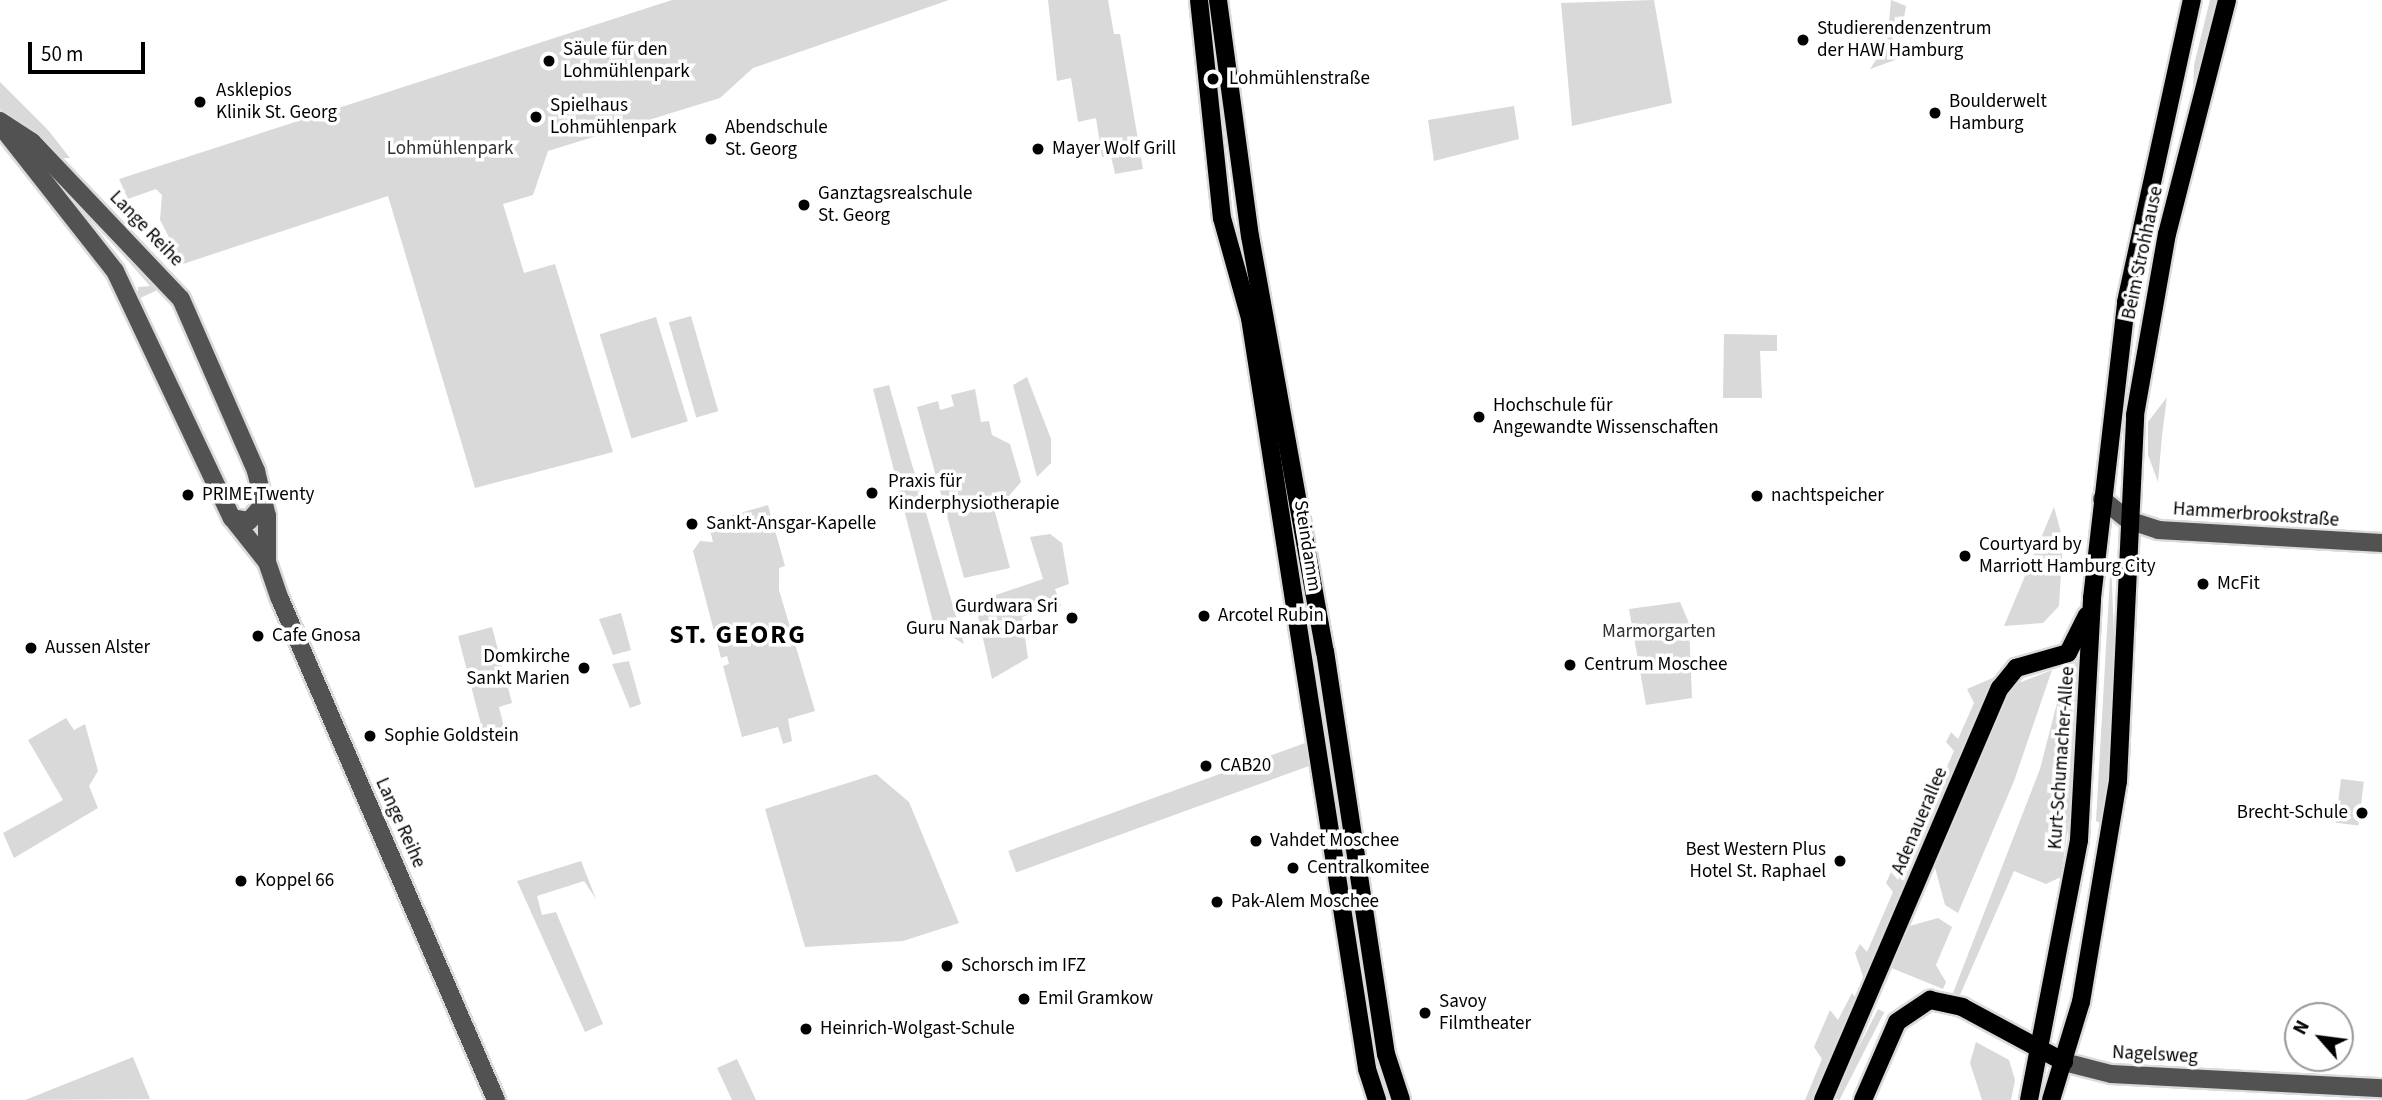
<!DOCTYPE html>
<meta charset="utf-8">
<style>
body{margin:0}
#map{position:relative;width:2382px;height:1100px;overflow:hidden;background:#fff;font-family:"Source Sans 3",sans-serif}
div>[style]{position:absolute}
.green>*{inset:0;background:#d9d9d9;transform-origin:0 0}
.roads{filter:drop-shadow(2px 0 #dbdbdb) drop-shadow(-2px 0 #dbdbdb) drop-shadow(0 2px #dbdbdb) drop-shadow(0 -2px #dbdbdb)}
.minor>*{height:18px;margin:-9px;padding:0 9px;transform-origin:9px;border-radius:9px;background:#525252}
.major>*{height:18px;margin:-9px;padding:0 9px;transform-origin:9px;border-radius:9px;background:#000}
.dots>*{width:19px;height:19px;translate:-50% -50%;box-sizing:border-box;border:4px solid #fff;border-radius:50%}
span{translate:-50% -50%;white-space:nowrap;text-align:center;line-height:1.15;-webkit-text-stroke:7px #fff;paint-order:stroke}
.poi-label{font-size:19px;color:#000}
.left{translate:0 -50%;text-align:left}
.right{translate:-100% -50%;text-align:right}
.park-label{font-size:19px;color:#303030}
.street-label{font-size:19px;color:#000}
.district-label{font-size:26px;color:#000;font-weight:700;letter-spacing:2px}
.north{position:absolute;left:2284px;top:1002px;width:70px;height:70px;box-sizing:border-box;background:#fff;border:2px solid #999;border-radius:50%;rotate:298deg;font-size:19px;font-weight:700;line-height:28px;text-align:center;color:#000}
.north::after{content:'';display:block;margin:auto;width:24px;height:32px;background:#000;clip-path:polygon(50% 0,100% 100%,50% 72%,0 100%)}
.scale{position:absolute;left:28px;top:42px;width:117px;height:32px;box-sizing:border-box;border:4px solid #000;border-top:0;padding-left:9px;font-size:21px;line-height:24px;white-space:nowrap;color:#000;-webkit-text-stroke:5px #fff;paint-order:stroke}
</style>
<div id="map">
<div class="green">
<i style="clip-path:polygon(672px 0,949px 0,753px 68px,720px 98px,548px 151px,533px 195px,503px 204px,524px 273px,555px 264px,613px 452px,475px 488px,388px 196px,183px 264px,160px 220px,162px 195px,156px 189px,128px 199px,119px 179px)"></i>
<i style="clip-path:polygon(1048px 0,1108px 0,1114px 34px,1120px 34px,1143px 169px,1115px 174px,1111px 156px,1102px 157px,1096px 118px,1078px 122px,1071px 78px,1057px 81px)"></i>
<i style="clip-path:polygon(1654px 0,1672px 103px,1572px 126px,1561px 3px)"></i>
<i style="clip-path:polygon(1891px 0,1906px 6px,1904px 18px,1895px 17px,1891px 54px,1898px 59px,1870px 69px,1887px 43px)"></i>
<i style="clip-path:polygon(2210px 0,2220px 0,2193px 99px,2194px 65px)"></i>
<i style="clip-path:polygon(0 82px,48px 130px,70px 158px,59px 158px,0 109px)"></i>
<i style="clip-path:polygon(1514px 106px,1519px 139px,1434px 161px,1428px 120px)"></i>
<i style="clip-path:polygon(69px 194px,114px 242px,164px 287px,138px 299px,138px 287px,150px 286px)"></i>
<i style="left:691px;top:316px;width:99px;height:23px;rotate:74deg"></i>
<i style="left:656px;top:317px;width:109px;height:59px;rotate:73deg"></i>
<i style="clip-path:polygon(1724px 334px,1777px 335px,1777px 351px,1760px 351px,1762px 398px,1723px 398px)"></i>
<i style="clip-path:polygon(1027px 377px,1051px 439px,1051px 463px,1037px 477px,1013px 385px)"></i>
<i style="clip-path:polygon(889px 385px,964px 644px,934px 626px,873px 389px)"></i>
<i style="clip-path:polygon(975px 389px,981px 422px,989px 421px,992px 435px,1010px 444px,1021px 482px,995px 512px,1010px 568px,964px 578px,917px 407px,938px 401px,940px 410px,954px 406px,951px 395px)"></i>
<i style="clip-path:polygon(2167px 397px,2162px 436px,2158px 482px,2148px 455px,2148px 422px)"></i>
<i style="clip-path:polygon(768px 505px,785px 566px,779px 568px,779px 590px,815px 711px,788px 719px,792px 741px,783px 744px,778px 727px,742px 737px,723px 666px,729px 664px,727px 656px,721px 658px,693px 551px,700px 541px,713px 542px,708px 522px)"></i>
<i style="clip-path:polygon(2054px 507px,2063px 540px,2059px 606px,2043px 623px,2004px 626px)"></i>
<i style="clip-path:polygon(1050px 534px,1062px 543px,1069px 584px,1055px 589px,1061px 606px,1022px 617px,1028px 658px,992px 679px,975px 602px,1043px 579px,1030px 537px)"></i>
<i style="clip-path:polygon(2111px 560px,2117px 711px,2102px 824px,2096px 821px)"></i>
<i style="clip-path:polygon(1680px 602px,1689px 623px,1692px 698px,1646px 705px,1629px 609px)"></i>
<i style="clip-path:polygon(621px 613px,631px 650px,613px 655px,599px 619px)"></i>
<i style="clip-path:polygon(492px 627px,512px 703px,499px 707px,504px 727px,483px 732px,458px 636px)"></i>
<i style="clip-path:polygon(629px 661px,641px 704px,630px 708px,612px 664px)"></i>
<i style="clip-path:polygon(2078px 661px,2075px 778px,2061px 877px,2046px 884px,2014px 871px,1960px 995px,1953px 993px,2040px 769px,2066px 668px)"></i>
<i style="clip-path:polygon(2052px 670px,2014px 781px,1958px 913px,1945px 905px,1934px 864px,2011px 686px)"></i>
<i style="clip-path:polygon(1995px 677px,1992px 681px,1864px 979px,1855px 953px,1860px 944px,1867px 952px,1893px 892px,1886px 883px,1891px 872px,1898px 880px,1924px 818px,1918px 810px,1923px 798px,1930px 805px,1954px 751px,1946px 742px,1951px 732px,1958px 739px,1974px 703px,1967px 689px)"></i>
<i style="clip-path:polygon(66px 718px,74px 730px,85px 724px,98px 771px,89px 786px,98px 808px,14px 858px,3px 833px,63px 800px,28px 740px)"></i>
<i style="left:1324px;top:736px;width:23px;height:336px;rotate:70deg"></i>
<i style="clip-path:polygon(876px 774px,909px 802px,959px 923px,903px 941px,805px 947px,765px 809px)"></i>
<i style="left:2341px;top:779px;width:23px;height:44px;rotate:7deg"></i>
<i style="clip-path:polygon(581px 861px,596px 899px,584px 881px,537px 896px,542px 915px,556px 912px,603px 1024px,585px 1032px,517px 881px)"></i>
<i style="clip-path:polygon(1938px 918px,1952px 927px,1936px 965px,1946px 982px,1943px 989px,1889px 967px,1906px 927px)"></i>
<i style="clip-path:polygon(1852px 993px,1856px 999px,1813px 1100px,1805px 1100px,1822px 1059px,1814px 1047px,1830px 1010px,1838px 1020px)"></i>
<i style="left:1878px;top:1009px;width:7px;height:99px;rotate:27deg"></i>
<i style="clip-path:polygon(1976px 1042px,2009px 1060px,2015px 1080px,2011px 1100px,1982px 1100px,1970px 1063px)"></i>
<i style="clip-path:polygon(133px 1057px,150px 1099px,25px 1100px)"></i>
<i style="clip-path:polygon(737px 1059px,756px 1100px,732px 1100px,717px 1068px)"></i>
</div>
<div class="roads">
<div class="minor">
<i style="left:0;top:121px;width:38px;rotate:33deg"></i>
<i style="left:32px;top:142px;width:216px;rotate:46.5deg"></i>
<i style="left:181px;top:299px;width:188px;rotate:66.4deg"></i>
<i style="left:256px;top:471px;width:46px;rotate:76.3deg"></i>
<i style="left:267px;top:516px;width:46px;rotate:90deg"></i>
<i style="left:267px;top:562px;width:39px;rotate:71deg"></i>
<i style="left:280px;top:599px;width:546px;rotate:66.68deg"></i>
<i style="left:0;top:125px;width:186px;rotate:51.8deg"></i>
<i style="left:115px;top:271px;width:273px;rotate:64.7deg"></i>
<i style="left:232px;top:518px;width:56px;rotate:51.5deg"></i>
<i style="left:2102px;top:499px;width:33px;rotate:39deg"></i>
<i style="left:2128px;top:520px;width:32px;rotate:18deg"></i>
<i style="left:2158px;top:530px;width:224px;rotate:3.3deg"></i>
<i style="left:232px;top:518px;width:17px;rotate:10deg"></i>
<i style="left:249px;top:521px;width:23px;rotate:-49deg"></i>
<i style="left:2064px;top:1062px;width:49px;rotate:14.3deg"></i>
<i style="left:2111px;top:1074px;width:271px;rotate:3deg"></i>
</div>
<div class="major">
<i style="left:1199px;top:0;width:219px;rotate:84deg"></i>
<i style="left:1222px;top:218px;width:104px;rotate:74.4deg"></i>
<i style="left:1250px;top:318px;width:760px;rotate:81.14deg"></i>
<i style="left:1367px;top:1069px;width:33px;rotate:72deg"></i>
<i style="left:1218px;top:0;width:238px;rotate:82.3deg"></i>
<i style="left:1250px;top:236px;width:422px;rotate:79.8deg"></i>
<i style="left:1325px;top:651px;width:408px;rotate:81.4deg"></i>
<i style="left:1386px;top:1054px;width:48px;rotate:71.9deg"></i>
<i style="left:1823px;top:1100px;width:448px;rotate:-66.8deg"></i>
<i style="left:2000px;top:688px;width:26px;rotate:-51deg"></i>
<i style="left:2016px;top:668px;width:54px;rotate:-16.1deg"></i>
<i style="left:2068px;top:653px;width:42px;rotate:-63.4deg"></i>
<i style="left:1863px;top:1100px;width:85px;rotate:-66.4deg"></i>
<i style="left:1897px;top:1022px;width:40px;rotate:-34deg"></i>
<i style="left:1930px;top:1000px;width:33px;rotate:12deg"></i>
<i style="left:1962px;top:1007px;width:116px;rotate:28.3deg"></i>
<i style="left:2029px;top:1100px;width:265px;rotate:-79.1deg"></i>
<i style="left:2079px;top:840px;width:242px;rotate:-86.9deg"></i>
<i style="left:2092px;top:598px;width:298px;rotate:-83.4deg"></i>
<i style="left:2126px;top:302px;width:309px;rotate:-77.7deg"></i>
<i style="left:2051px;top:1100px;width:102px;rotate:-73deg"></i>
<i style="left:2081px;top:1002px;width:224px;rotate:-80.5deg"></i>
<i style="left:2118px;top:781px;width:366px;rotate:-87.3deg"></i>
<i style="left:2135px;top:415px;width:184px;rotate:-80deg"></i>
<i style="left:2167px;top:234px;width:242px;rotate:-75.6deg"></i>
</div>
</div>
<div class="dots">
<i style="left:1803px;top:40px;background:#000"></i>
<i style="left:549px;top:61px;background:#000"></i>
<i style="left:1213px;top:79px;background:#000"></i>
<i style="left:200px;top:102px;background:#000"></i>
<i style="left:1935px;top:113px;background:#000"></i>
<i style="left:536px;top:117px;background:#000"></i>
<i style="left:711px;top:139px;background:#000"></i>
<i style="left:1038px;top:149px;background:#000"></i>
<i style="left:804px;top:205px;background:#000"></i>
<i style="left:1479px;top:417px;background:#000"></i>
<i style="left:872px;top:493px;background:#000"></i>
<i style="left:188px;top:495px;background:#000"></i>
<i style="left:1757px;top:496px;background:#000"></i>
<i style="left:692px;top:524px;background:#000"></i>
<i style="left:1965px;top:556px;background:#000"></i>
<i style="left:2203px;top:584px;background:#000"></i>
<i style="left:1204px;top:616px;background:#000"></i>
<i style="left:1072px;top:618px;background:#000"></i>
<i style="left:258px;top:636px;background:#000"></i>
<i style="left:31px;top:648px;background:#000"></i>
<i style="left:1570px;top:665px;background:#000"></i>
<i style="left:584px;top:668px;background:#000"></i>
<i style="left:370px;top:736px;background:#000"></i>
<i style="left:1206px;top:766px;background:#000"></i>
<i style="left:2362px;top:813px;background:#000"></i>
<i style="left:1256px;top:841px;background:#000"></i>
<i style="left:1840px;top:861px;background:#000"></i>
<i style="left:1293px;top:868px;background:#000"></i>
<i style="left:241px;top:881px;background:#000"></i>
<i style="left:1217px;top:902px;background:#000"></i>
<i style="left:947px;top:966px;background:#000"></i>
<i style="left:1024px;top:999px;background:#000"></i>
<i style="left:1425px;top:1013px;background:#000"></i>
<i style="left:806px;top:1029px;background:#000"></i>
</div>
<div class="poi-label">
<span class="left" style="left:1817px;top:40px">Studierendenzentrum<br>der HAW Hamburg</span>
<span class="left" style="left:563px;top:61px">Säule für den<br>Lohmühlenpark</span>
<span class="left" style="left:1229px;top:79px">Lohmühlenstraße</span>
<span class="left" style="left:216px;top:102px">Asklepios<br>Klinik St. Georg</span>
<span class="left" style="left:1949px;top:113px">Boulderwelt<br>Hamburg</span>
<span class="left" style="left:550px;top:117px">Spielhaus<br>Lohmühlenpark</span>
<span class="left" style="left:725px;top:139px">Abendschule<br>St. Georg</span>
<span class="left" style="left:1052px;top:149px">Mayer Wolf Grill</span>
<span class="left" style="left:818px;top:205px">Ganztagsrealschule<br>St. Georg</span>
<span class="left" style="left:1493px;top:417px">Hochschule für<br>Angewandte Wissenschaften</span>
<span class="left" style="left:888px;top:493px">Praxis für<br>Kinderphysiotherapie</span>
<span class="left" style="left:202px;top:495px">PRIME Twenty</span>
<span class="left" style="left:1771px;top:496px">nachtspeicher</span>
<span class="left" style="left:706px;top:524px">Sankt-Ansgar-Kapelle</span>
<span class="left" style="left:1979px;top:556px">Courtyard by<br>Marriott Hamburg City</span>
<span class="left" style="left:2217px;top:584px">McFit</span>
<span class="right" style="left:1058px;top:618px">Gurdwara Sri<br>Guru Nanak Darbar</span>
<span class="left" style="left:1218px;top:616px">Arcotel Rubin</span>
<span class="left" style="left:272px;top:636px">Cafe Gnosa</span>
<span class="left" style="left:45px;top:648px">Aussen Alster</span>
<span class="right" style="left:570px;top:668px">Domkirche<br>Sankt Marien</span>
<span class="left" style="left:1584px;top:665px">Centrum Moschee</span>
<span class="left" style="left:384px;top:736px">Sophie Goldstein</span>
<span class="left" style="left:1220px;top:766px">CAB20</span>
<span class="right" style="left:2348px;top:813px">Brecht-Schule</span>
<span class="left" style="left:1270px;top:841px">Vahdet Moschee</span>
<span class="right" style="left:1826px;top:861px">Best Western Plus<br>Hotel St. Raphael</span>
<span class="left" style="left:1307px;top:868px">Centralkomitee</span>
<span class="left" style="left:255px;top:881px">Koppel 66</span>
<span class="left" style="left:1231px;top:902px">Pak-Alem Moschee</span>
<span class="left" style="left:961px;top:966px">Schorsch im IFZ</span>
<span class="left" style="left:1038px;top:999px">Emil Gramkow</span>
<span class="left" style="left:1439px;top:1013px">Savoy<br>Filmtheater</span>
<span class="left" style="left:820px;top:1029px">Heinrich-Wolgast-Schule</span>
</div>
<div class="park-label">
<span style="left:450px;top:149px">Lohmühlenpark</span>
<span style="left:1659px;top:632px">Marmorgarten</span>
</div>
<div class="street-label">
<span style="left:146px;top:229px;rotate:46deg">Lange Reihe</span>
<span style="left:2143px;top:253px;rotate:-78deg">Beim Strohhause</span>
<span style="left:2256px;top:515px;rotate:4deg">Hammerbrookstraße</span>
<span style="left:1307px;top:546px;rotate:81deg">Steindamm</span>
<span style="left:2062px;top:758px;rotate:-86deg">Kurt-Schumacher-Allee</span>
<span style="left:1920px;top:821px;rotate:-67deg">Adenauerallee</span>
<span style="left:400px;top:823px;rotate:66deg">Lange Reihe</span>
<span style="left:2155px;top:1055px;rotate:3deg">Nagelsweg</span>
</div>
<div class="district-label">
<span style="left:738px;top:635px">ST. GEORG</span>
</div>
<div class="north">N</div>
<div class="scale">50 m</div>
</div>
